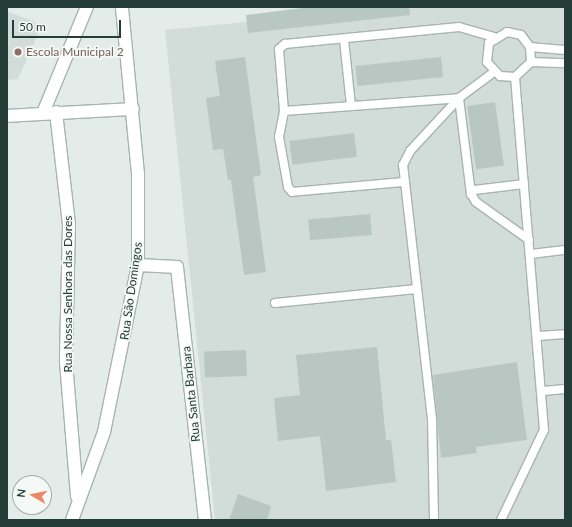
<!DOCTYPE html>
<meta charset="utf-8">
<style>
body{margin:0}
#map{position:relative;width:572px;height:527px;overflow:hidden;background:#e4ece9;font-family:Lato,sans-serif}
div>[style]{position:absolute}
.built>*{inset:0;background:#d2dcd8}
.building>*{inset:0;background:#b9c7c2;transform-origin:0 0}
.roads{filter:drop-shadow(1px 0 #a7b4b0) drop-shadow(-1px 0 #a7b4b0) drop-shadow(0 1px #a7b4b0) drop-shadow(0 -1px #a7b4b0)}
.lane>*{height:8px;margin:-4px;padding:0 4px;transform-origin:4px;border-radius:4px;background:#fff}
.street>*{height:12px;margin:-6px;padding:0 6px;transform-origin:6px;border-radius:6px;background:#fff}
.dots>*{width:11px;height:11px;translate:-50% -50%;box-sizing:border-box;border:2px solid #f4f9f7;border-radius:50%}
span{translate:-50% -50%;white-space:nowrap;text-align:center;line-height:1.15;-webkit-text-stroke:3.5px #f4f9f7;paint-order:stroke}
.education-label{font-size:12px;color:#785e54}
.left{translate:0 -50%;text-align:left}
.street-label{font-size:12px;color:#243d37}
.frame{position:absolute;inset:0;border:8px solid #243d37;pointer-events:none}
.north{position:absolute;left:12px;top:475px;width:40px;height:40px;box-sizing:border-box;background:#f4f9f7;border:1px solid #a1aeaa;border-radius:50%;rotate:279deg;font-size:11px;font-weight:700;line-height:16px;text-align:center;color:#243d37}
.north::after{content:'';display:block;margin:auto;width:14px;height:18px;background:#e98a65;clip-path:polygon(50% 0,100% 100%,50% 72%,0 100%)}
.scale{position:absolute;left:12px;top:20px;width:109px;height:18px;box-sizing:border-box;border:2px solid #243d37;border-top:0;padding-left:5px;font-size:12px;line-height:14px;white-space:nowrap;color:#243d37;-webkit-text-stroke:3px #f4f9f7;paint-order:stroke}
</style>
<div id="map">
<div class="built">
<i style="clip-path:polygon(400px 7px,565px 7px,565px 520px,215px 520px,165px 30px)"></i>
<i style="clip-path:polygon(7px 11px,42px 25px,18px 79px,7px 80px)"></i>
</div>
<div class="building">
<i style="clip-path:polygon(311px 7px,409px 7px,410px 15px,248px 33px,246px 15px)"></i>
<i style="clip-path:polygon(245px 57px,261px 175px,253px 177px,266px 272px,244px 275px,231px 180px,228px 180px,223px 149px,213px 150px,206px 98px,220px 96px,215px 61px)"></i>
<i style="left:441px;top:57px;width:20px;height:86px;rotate:84deg"></i>
<i style="left:495px;top:102px;width:64px;height:28px;rotate:82deg"></i>
<i style="left:354px;top:133px;width:24px;height:65px;rotate:83deg"></i>
<i style="left:370px;top:214px;width:21px;height:62px;rotate:85deg"></i>
<i style="clip-path:polygon(377px 347px,386px 440px,391px 440px,396px 482px,326px 491px,320px 436px,278px 441px,274px 398px,300px 395px,296px 355px)"></i>
<i style="left:246px;top:350px;width:26px;height:42px;rotate:88deg"></i>
<i style="clip-path:polygon(517px 362px,527px 440px,476px 447px,477px 453px,441px 458px,433px 375px)"></i>
<i style="clip-path:polygon(238px 494px,271px 506px,267px 520px,229px 520px)"></i>
</div>
<div class="roads">
<div class="lane">
<i style="left:344px;top:40px;width:65px;rotate:83.9deg"></i>
<i style="left:530px;top:47px;width:15px;rotate:86deg"></i>
<i style="left:531px;top:62px;width:22px;rotate:137deg"></i>
<i style="left:515px;top:77px;width:15px;rotate:-176deg"></i>
<i style="left:500px;top:76px;width:19px;rotate:-133deg"></i>
<i style="left:487px;top:62px;width:19px;rotate:-84deg"></i>
<i style="left:489px;top:43px;width:21px;rotate:-31deg"></i>
<i style="left:507px;top:32px;width:14px;rotate:12deg"></i>
<i style="left:521px;top:35px;width:15px;rotate:53deg"></i>
<i style="left:530px;top:47px;width:35px;rotate:5deg"></i>
<i style="left:531px;top:62px;width:34px;rotate:2deg"></i>
<i style="left:284px;top:111px;width:175px;rotate:-4.2deg"></i>
<i style="left:459px;top:98px;width:97px;rotate:82.9deg"></i>
<i style="left:403px;top:182px;width:111px;rotate:174.9deg"></i>
<i style="left:292px;top:192px;width:6px;rotate:-129deg"></i>
<i style="left:288px;top:187px;width:51px;rotate:-100.2deg"></i>
<i style="left:279px;top:137px;width:26px;rotate:-79deg"></i>
<i style="left:284px;top:111px;width:62px;rotate:-94.6deg"></i>
<i style="left:279px;top:49px;width:8px;rotate:-40deg"></i>
<i style="left:285px;top:44px;width:175px;rotate:-5.6deg"></i>
<i style="left:459px;top:27px;width:36px;rotate:16deg"></i>
<i style="left:524px;top:184px;width:50px;rotate:173.2deg"></i>
<i style="left:474px;top:190px;width:5px;rotate:127deg"></i>
<i style="left:471px;top:194px;width:9px;rotate:58deg"></i>
<i style="left:476px;top:202px;width:65px;rotate:35.6deg"></i>
<i style="left:531px;top:254px;width:34px;rotate:-7deg"></i>
<i style="left:275px;top:303px;width:142px;rotate:-5.7deg"></i>
<i style="left:538px;top:336px;width:27px;rotate:-4deg"></i>
<i style="left:543px;top:391px;width:22px;rotate:-5deg"></i>
<i style="left:434px;top:520px;width:101px;rotate:-91.1deg"></i>
<i style="left:432px;top:419px;width:256px;rotate:-96.5deg"></i>
<i style="left:403px;top:165px;width:16px;rotate:-63deg"></i>
<i style="left:410px;top:151px;width:72px;rotate:-47.2deg"></i>
<i style="left:459px;top:98px;width:44px;rotate:-36.6deg"></i>
<i style="left:501px;top:520px;width:100px;rotate:-64.5deg"></i>
<i style="left:544px;top:430px;width:354px;rotate:-94.7deg"></i>
</div>
<div class="street">
<i style="left:56px;top:112px;width:114px;rotate:83.4deg"></i>
<i style="left:69px;top:225px;width:137px;rotate:91.3deg"></i>
<i style="left:66px;top:362px;width:135px;rotate:85.3deg"></i>
<i style="left:43px;top:113px;width:115px;rotate:-67.5deg"></i>
<i style="left:7px;top:116px;width:126px;rotate:-3.2deg"></i>
<i style="left:138px;top:265px;width:39px;rotate:3deg"></i>
<i style="left:177px;top:267px;width:255px;rotate:83.7deg"></i>
<i style="left:72px;top:520px;width:94px;rotate:-70deg"></i>
<i style="left:104px;top:432px;width:170px;rotate:-78.5deg"></i>
<i style="left:138px;top:265px;width:91px;rotate:-90deg"></i>
<i style="left:138px;top:174px;width:168px;rotate:-95.5deg"></i>
</div>
</div>
<div class="dots">
<i style="left:18px;top:52px;background:#8d6e63"></i>
</div>
<div class="education-label">
<span class="left" style="left:26px;top:52px">Escola Municipal 2</span>
</div>
<div class="street-label">
<span style="left:131px;top:291px;rotate:-82deg">Rua São Domingos</span>
<span style="left:68px;top:294px;rotate:-90deg">Rua Nossa Senhora das Dores</span>
<span style="left:191px;top:394px;rotate:-96deg">Rua Santa Barbara</span>
</div>
<div class="frame"></div>
<div class="north">N</div>
<div class="scale">50 m</div>
</div>
